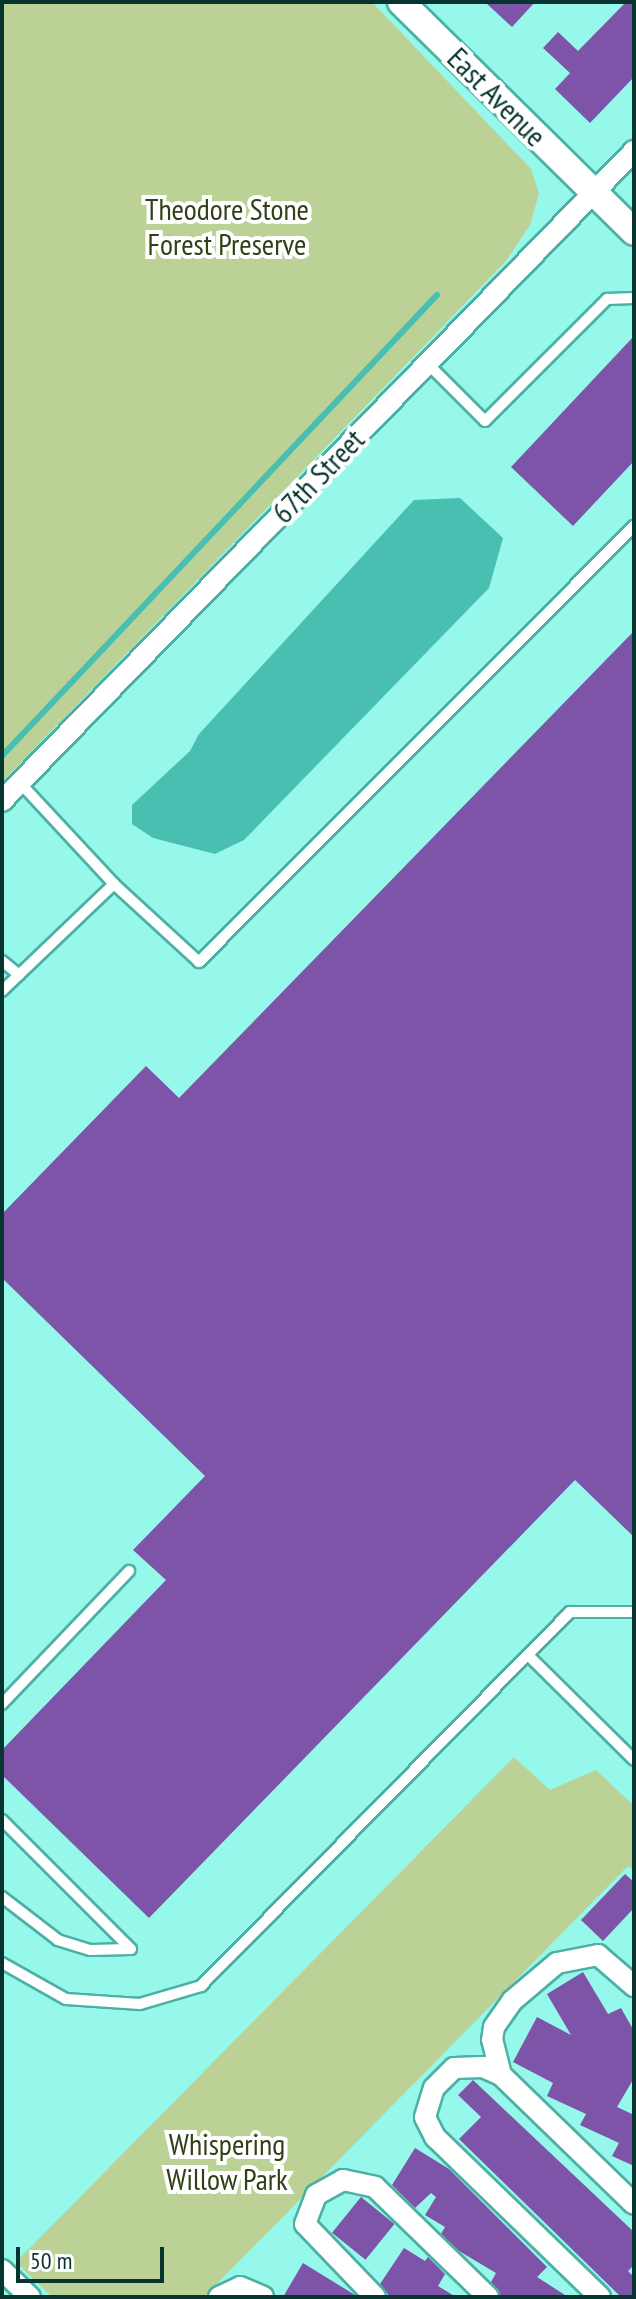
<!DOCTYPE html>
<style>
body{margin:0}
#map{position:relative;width:636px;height:2299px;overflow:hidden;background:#96f8eb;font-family:"PT Sans Narrow",sans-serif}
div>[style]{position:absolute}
.green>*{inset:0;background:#bbd195}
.water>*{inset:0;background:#49bfb2}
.stream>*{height:6px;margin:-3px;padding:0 3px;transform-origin:3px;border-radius:3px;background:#49bfb2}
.building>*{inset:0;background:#7d54a8;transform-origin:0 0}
.roads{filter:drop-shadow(2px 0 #4cb0a4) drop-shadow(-2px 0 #4cb0a4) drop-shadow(0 2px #4cb0a4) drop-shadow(0 -2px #4cb0a4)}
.service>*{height:10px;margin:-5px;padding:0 5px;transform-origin:5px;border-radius:5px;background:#fff}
.minor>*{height:20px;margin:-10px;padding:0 10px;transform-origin:10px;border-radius:10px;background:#fff}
.tertiary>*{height:26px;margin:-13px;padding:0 13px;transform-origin:13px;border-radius:13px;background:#fff}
span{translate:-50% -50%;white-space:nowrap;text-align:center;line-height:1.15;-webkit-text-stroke:8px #fff;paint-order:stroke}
.street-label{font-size:30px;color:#07342f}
.park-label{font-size:30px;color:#324017}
.frame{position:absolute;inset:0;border:4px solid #07342f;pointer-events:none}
.scale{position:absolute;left:16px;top:2247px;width:148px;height:36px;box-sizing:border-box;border:4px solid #07342f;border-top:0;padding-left:10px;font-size:24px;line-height:28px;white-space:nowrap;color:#07342f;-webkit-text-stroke:6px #fff;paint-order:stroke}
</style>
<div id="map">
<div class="green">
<i style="clip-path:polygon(2px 2px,372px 2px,531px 169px,539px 193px,530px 225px,506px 261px,2px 782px)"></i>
<i style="clip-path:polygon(514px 1757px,550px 1790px,596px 1770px,634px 1806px,634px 1870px,628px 1866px,204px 2297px,52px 2297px,16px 2262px)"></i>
</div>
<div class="water">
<i style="clip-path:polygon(460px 498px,503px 538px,489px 588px,244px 840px,215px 854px,153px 838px,132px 824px,132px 805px,190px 751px,199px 734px,414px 500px)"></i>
</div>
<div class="stream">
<i style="left:2px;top:756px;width:634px;rotate:-46.66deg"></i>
</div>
<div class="building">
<i style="clip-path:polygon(485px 2px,535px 2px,512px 27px)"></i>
<i style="clip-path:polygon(626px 2px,634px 2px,634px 77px,590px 123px,555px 89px,570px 73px,543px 48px,558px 32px,578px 51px)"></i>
<i style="clip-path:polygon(634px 336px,634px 461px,573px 526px,511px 467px)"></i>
<i style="clip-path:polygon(634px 631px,634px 1537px,575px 1480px,149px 1918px,2px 1775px,2px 1750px,166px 1580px,133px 1550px,205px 1476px,2px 1278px,2px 1214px,146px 1066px,179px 1098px)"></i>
<i style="clip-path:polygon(625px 1874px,634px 1882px,634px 1908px,603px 1941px,581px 1920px)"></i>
<i style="clip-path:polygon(583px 1972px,608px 2014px,621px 2008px,634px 2031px,634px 2078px,617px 2107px,632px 2114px,634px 2110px,634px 2166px,612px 2156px,619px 2143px,580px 2125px,586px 2114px,547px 2096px,553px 2083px,513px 2062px,537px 2017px,571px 2035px,547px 1994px)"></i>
<i style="clip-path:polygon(473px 2080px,634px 2232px,634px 2265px,628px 2271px,634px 2277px,634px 2297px,621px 2297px,459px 2139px,481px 2117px,458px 2095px)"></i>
<i style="clip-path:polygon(415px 2148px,449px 2169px,547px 2267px,537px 2277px,568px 2297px,501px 2297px,491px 2282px,496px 2273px,459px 2251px,441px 2234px,445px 2227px,425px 2215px,436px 2197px,431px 2193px,415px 2208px,392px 2185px)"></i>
<i style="left:361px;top:2197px;width:43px;height:46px;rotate:39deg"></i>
<i style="clip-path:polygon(404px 2248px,425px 2261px,428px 2257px,445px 2274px,438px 2286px,456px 2297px,390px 2297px,380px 2284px)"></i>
<i style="clip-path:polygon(303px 2263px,355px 2295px,357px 2297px,283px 2297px)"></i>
</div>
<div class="roads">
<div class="service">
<i style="left:427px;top:363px;width:82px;rotate:45deg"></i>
<i style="left:485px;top:421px;width:173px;rotate:-45deg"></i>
<i style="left:607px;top:299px;width:27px;rotate:-2deg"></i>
<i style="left:114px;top:884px;width:115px;rotate:42.5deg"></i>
<i style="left:199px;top:962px;width:616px;rotate:-45.07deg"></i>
<i style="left:2px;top:961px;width:22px;rotate:39deg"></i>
<i style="left:2px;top:991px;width:155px;rotate:-43.7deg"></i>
<i style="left:114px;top:884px;width:138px;rotate:-132.9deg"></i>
<i style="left:528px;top:1655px;width:149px;rotate:44.7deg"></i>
<i style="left:2px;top:1704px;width:184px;rotate:-46.3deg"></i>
<i style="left:2px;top:1820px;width:182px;rotate:45deg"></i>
<i style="left:131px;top:1949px;width:41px;rotate:178.6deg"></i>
<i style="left:90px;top:1950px;width:34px;rotate:-163deg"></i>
<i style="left:58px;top:1940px;width:71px;rotate:-142.5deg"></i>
<i style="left:2px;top:1963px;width:73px;rotate:29.4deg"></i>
<i style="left:66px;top:1999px;width:74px;rotate:3.9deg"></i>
<i style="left:140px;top:2004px;width:64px;rotate:-16.4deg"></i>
<i style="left:201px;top:1986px;width:525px;rotate:-45.39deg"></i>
<i style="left:570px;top:1612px;width:64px"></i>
</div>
<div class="minor">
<i style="left:2px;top:801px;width:907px;rotate:-45.8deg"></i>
<i style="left:501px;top:2075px;width:185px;rotate:44.1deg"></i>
<i style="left:2px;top:2270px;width:39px;rotate:44deg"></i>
<i style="left:219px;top:2297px;width:23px;rotate:-25deg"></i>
<i style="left:240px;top:2287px;width:25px;rotate:23deg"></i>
<i style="left:375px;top:2297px;width:101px;rotate:-133.8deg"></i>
<i style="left:305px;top:2224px;width:31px;rotate:-69deg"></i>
<i style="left:316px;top:2195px;width:31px;rotate:-29deg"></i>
<i style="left:343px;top:2180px;width:33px;rotate:12deg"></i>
<i style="left:375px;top:2187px;width:158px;rotate:44.2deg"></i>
<i style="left:600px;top:2297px;width:230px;rotate:-135.9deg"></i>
<i style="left:435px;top:2137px;width:22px;rotate:-117deg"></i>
<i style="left:425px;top:2117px;width:30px;rotate:-73deg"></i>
<i style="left:434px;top:2088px;width:28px;rotate:-45deg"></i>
<i style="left:454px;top:2068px;width:29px;rotate:-2deg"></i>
<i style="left:483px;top:2067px;width:20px;rotate:24deg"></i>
<i style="left:501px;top:2075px;width:36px;rotate:-104deg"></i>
<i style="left:492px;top:2040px;width:13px;rotate:-81deg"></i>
<i style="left:494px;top:2027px;width:32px;rotate:-55deg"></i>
<i style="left:512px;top:2001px;width:59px;rotate:-40.2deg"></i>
<i style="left:557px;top:1963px;width:42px;rotate:-11deg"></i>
<i style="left:598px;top:1955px;width:48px;rotate:40.7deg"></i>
</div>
<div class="tertiary">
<i style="left:401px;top:2px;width:327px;rotate:44.6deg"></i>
</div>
</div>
<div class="street-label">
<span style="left:497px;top:97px;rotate:45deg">East Avenue</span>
<span style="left:318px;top:476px;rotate:-46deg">67th Street</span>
</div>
<div class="park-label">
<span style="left:227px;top:226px">Theodore Stone<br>Forest Preserve</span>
<span style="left:227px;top:2161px">Whispering<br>Willow Park</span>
</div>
<div class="frame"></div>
<div class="scale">50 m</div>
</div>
